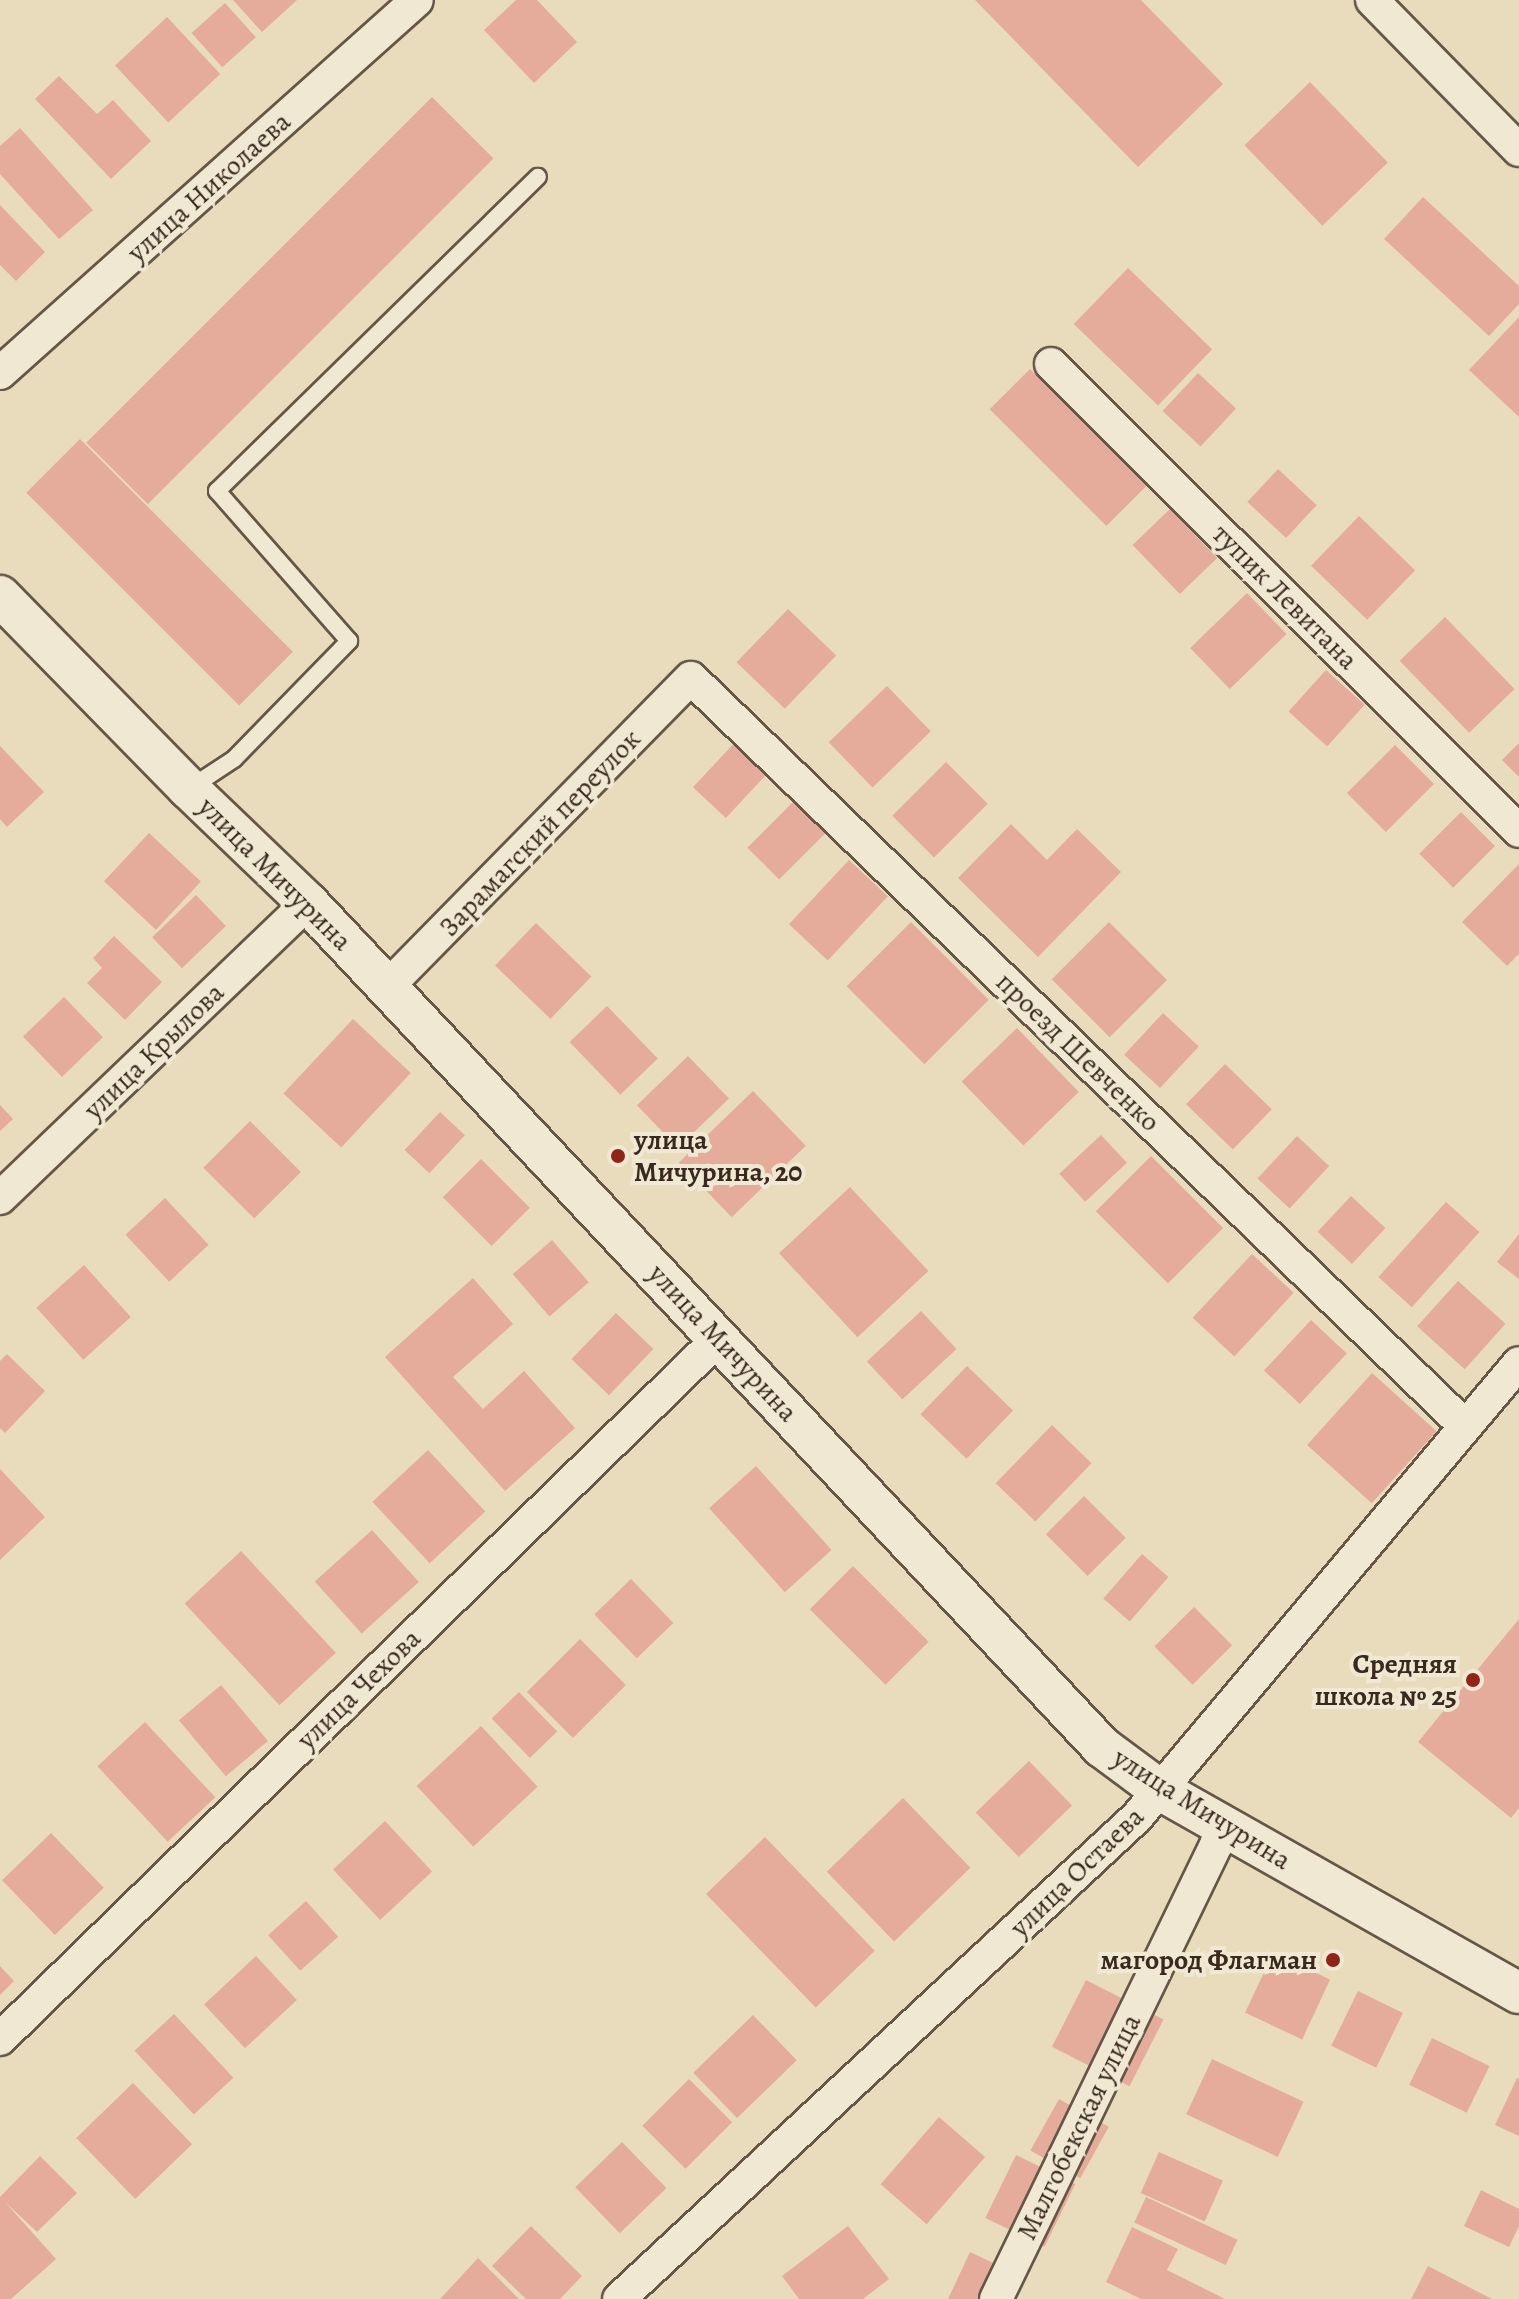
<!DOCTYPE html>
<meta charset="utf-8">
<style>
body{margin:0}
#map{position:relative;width:1519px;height:2299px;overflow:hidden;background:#e8dcbc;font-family:Alegreya,serif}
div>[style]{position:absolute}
.building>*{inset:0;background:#e6ac9b;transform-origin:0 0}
.roads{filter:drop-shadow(2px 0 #655646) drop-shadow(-2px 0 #655646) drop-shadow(0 2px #655646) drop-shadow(0 -2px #655646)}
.service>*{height:16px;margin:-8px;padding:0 8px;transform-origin:8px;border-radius:8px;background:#f0e8d3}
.minor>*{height:32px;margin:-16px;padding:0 16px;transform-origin:16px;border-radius:16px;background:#f0e8d3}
.tertiary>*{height:40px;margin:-20px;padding:0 20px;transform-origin:20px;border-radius:20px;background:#f0e8d3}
.dots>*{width:22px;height:22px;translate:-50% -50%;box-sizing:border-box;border:4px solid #f0e8d3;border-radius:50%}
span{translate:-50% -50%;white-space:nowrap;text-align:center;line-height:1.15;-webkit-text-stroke:8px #f0e8d3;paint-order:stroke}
.street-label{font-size:28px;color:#39291e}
.poi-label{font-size:28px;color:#39291e;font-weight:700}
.left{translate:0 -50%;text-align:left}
.right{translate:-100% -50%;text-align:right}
</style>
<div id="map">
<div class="building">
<i style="clip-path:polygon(233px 0,297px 0,262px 32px)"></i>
<i style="clip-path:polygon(516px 0,537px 0,577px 42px,534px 83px,484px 30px)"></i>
<i style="clip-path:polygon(975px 0,1141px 0,1223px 84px,1138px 167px)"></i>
<i style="left:225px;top:3px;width:46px;height:45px;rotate:48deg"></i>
<i style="left:167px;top:17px;width:78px;height:71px;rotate:47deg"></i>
<i style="clip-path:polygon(59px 76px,97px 114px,113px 100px,151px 141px,111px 179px,35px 99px)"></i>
<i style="left:1310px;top:82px;width:112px;height:91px;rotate:46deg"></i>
<i style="left:432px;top:97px;width:87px;height:489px;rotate:45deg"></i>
<i style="clip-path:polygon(20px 128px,93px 210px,59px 239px,0 174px,0 146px)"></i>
<i style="clip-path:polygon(1423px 197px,1519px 286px,1519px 304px,1489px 336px,1384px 239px)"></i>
<i style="clip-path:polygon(0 205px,45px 252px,16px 281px,0 265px)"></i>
<i style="left:1128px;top:268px;width:117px;height:78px;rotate:44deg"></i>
<i style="clip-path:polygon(1519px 317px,1519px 417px,1469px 370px)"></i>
<i style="left:1030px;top:369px;width:165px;height:57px;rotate:45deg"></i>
<i style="left:1198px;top:373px;width:52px;height:52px;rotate:43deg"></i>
<i style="left:80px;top:439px;width:301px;height:76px;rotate:45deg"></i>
<i style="left:1278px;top:469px;width:53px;height:45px;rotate:43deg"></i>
<i style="left:1170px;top:509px;width:68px;height:52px;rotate:46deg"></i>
<i style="left:1359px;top:516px;width:78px;height:69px;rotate:44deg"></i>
<i style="left:1247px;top:593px;width:57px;height:79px;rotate:46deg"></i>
<i style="left:788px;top:609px;width:67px;height:74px;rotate:44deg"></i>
<i style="left:1445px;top:617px;width:100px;height:63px;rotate:46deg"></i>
<i style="left:1326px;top:670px;width:52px;height:56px;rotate:42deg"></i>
<i style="left:887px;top:686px;width:63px;height:81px;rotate:46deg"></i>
<i style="left:738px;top:739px;width:45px;height:66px;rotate:43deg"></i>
<i style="clip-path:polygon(1519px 743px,1519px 777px,1502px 760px)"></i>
<i style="left:1395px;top:745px;width:55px;height:68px;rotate:45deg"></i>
<i style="clip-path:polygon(0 746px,44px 792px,7px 827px,0 819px)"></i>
<i style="left:946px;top:762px;width:59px;height:76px;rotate:45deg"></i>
<i style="left:794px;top:801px;width:45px;height:66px;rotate:45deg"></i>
<i style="left:1461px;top:812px;width:48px;height:59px;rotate:45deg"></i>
<i style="clip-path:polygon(1011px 824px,1047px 860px,1077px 829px,1121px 872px,1038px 957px,958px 878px)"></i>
<i style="left:149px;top:833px;width:71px;height:66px;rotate:43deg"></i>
<i style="left:849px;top:860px;width:53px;height:88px;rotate:43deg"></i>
<i style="clip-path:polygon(1519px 864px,1519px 954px,1507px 966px,1462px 922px)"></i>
<i style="left:196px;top:895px;width:43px;height:61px;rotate:46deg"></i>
<i style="left:911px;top:922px;width:110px;height:91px;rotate:45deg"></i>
<i style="left:1109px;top:922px;width:82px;height:81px;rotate:45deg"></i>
<i style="left:536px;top:923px;width:77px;height:59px;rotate:44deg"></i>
<i style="clip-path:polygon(114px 936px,162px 982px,125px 1020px,87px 983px,102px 968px,93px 958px)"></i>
<i style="left:64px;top:997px;width:56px;height:57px;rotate:46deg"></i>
<i style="left:607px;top:1006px;width:73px;height:52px;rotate:46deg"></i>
<i style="left:1163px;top:1013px;width:49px;height:57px;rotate:43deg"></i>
<i style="left:353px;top:1019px;width:79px;height:102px;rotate:43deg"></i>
<i style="left:1017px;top:1028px;width:89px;height:77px;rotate:46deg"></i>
<i style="left:688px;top:1056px;width:59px;height:71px;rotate:46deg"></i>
<i style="left:1225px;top:1064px;width:65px;height:56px;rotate:44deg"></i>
<i style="left:753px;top:1091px;width:76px;height:103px;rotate:46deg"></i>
<i style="clip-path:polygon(0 1105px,13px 1119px,0 1131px)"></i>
<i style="left:440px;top:1112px;width:34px;height:52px;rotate:43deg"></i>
<i style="left:250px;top:1121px;width:72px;height:66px;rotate:45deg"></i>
<i style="left:1101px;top:1135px;width:38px;height:57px;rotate:47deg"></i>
<i style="left:1297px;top:1136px;width:44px;height:58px;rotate:43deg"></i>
<i style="left:1151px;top:1156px;width:102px;height:78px;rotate:45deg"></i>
<i style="left:481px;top:1159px;width:69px;height:54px;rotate:45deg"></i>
<i style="left:850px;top:1187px;width:115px;height:97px;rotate:47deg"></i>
<i style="left:1351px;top:1196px;width:47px;height:49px;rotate:43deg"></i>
<i style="left:165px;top:1198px;width:64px;height:54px;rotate:47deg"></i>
<i style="left:1446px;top:1202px;width:45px;height:101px;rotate:42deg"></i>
<i style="clip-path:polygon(1519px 1234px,1519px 1279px,1497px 1262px)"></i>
<i style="left:552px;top:1240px;width:56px;height:52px;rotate:49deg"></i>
<i style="left:1252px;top:1254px;width:57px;height:87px;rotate:43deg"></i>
<i style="left:84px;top:1265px;width:70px;height:64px;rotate:48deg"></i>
<i style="clip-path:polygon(473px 1278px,513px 1324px,453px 1377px,483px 1409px,524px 1371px,575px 1428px,505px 1491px,385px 1357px)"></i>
<i style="left:1458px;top:1281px;width:64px;height:61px;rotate:42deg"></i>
<i style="left:921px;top:1311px;width:52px;height:74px;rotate:47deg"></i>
<i style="left:616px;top:1313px;width:52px;height:64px;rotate:44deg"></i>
<i style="left:1311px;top:1320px;width:49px;height:69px;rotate:43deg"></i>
<i style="clip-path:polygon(7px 1354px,45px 1391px,5px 1433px,0 1428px,0 1361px)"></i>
<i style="left:967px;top:1366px;width:64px;height:67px;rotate:44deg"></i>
<i style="left:1372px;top:1373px;width:87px;height:97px;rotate:42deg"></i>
<i style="left:1052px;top:1425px;width:55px;height:81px;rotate:44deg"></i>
<i style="left:428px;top:1450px;width:84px;height:76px;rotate:47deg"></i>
<i style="left:756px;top:1466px;width:113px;height:63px;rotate:48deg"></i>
<i style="clip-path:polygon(0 1469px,45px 1517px,0 1560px)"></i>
<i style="left:1084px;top:1496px;width:59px;height:54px;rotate:45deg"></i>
<i style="left:372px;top:1530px;width:70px;height:77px;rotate:48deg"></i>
<i style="left:241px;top:1551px;width:139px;height:77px;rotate:47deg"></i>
<i style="left:1142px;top:1554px;width:35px;height:59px;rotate:41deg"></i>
<i style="left:853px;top:1566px;width:107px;height:61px;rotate:45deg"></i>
<i style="left:631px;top:1579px;width:61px;height:51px;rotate:46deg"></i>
<i style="left:1194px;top:1607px;width:54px;height:56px;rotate:45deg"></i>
<i style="clip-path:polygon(1519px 1619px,1519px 1808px,1511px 1818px,1418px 1742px)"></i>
<i style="left:580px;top:1639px;width:65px;height:75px;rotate:45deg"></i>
<i style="left:221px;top:1685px;width:73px;height:55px;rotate:50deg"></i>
<i style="left:519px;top:1692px;width:55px;height:38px;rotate:46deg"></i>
<i style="left:145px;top:1722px;width:103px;height:65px;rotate:47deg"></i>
<i style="left:481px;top:1726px;width:83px;height:88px;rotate:47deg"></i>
<i style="left:1029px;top:1761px;width:62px;height:74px;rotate:46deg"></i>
<i style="left:903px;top:1798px;width:97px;height:106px;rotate:46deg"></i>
<i style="left:385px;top:1821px;width:69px;height:71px;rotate:47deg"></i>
<i style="left:51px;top:1833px;width:76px;height:68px;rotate:46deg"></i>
<i style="left:765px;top:1837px;width:158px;height:82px;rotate:46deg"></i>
<i style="left:306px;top:1901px;width:48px;height:51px;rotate:48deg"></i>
<i style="left:1273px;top:1953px;width:63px;height:66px;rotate:25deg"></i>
<i style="left:256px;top:1956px;width:60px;height:71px;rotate:47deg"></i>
<i style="clip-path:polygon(0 1966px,14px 1981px,0 1995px)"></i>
<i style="left:1086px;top:1980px;width:87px;height:75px;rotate:27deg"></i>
<i style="left:1358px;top:1991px;width:50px;height:61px;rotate:26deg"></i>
<i style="left:174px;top:2014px;width:87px;height:54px;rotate:47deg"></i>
<i style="left:753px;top:2015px;width:63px;height:83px;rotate:46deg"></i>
<i style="left:1432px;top:2038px;width:64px;height:52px;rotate:26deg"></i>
<i style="left:1212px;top:2059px;width:101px;height:61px;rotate:25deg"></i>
<i style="clip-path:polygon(1517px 2078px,1519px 2079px,1519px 2136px,1495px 2125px)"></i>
<i style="left:689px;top:2079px;width:61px;height:66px;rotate:45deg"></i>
<i style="left:133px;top:2083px;width:85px;height:79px;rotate:46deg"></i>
<i style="left:1059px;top:2099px;width:57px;height:59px;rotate:29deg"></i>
<i style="left:939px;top:2117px;width:61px;height:89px;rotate:41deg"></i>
<i style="left:622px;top:2142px;width:64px;height:65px;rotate:46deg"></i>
<i style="left:1159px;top:2152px;width:70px;height:45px;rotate:24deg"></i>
<i style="left:1016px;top:2155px;width:66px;height:70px;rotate:26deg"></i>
<i style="clip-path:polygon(40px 2156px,77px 2193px,37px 2232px,5px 2202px,56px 2259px,11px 2299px,0 2299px,0 2197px)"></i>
<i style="clip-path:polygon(1481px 2190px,1519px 2209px,1519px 2226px,1509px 2247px,1464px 2226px)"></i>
<i style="left:1146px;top:2197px;width:101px;height:28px;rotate:25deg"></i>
<i style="clip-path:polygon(531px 2226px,582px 2276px,560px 2299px,526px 2299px,492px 2266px)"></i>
<i style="clip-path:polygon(848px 2226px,889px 2279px,863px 2299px,799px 2299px,782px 2276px)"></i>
<i style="clip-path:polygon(1132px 2227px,1178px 2249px,1167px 2270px,1225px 2299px,1141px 2299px,1106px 2282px)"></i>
<i style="clip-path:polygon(970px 2252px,1021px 2276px,1011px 2299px,948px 2299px)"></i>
<i style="clip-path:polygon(478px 2258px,519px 2299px,440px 2299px)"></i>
<i style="clip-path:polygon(1428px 2266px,1492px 2299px,1411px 2299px)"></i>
</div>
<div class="roads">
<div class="service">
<i style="left:190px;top:788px;width:53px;rotate:-33.4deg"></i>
<i style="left:234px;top:759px;width:165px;rotate:-45.7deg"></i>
<i style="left:349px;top:641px;width:200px;rotate:-131.3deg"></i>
<i style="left:217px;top:491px;width:449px;rotate:-44.4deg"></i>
</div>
<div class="minor">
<i style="left:1372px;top:0;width:210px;rotate:45.6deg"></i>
<i style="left:1051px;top:364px;width:661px;rotate:44.94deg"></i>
<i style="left:0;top:373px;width:559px;rotate:-41.81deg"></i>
<i style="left:387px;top:987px;width:433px;rotate:-45.5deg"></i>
<i style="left:691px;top:678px;width:1076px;rotate:44.02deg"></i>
<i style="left:0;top:1198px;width:426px;rotate:-43.8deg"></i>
<i style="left:0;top:2039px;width:1004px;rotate:-44.27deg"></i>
<i style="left:619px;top:2299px;width:708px;rotate:-42.94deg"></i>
<i style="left:1137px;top:1817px;width:593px;rotate:-49.92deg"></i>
<i style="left:996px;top:2299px;width:504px;rotate:-64.15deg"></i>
<i style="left:1216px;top:1845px;width:22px;rotate:-72deg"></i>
</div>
<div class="tertiary">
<i style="left:0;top:596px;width:269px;rotate:45.6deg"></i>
<i style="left:188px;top:788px;width:166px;rotate:43.8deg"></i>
<i style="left:308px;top:903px;width:1159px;rotate:46.75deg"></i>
<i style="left:1102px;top:1747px;width:72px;rotate:36.6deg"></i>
<i style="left:1160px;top:1790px;width:412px;rotate:29.5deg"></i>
</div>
</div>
<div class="dots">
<i style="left:618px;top:1156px;background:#8f2418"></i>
<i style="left:1473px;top:1680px;background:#8f2418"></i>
<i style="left:1333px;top:1960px;background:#8f2418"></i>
</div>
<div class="street-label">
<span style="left:209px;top:187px;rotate:-42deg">улица Николаева</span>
<span style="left:1285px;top:597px;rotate:45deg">тупик Левитана</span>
<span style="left:540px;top:833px;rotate:-46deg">Зарамагский переулок</span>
<span style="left:275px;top:874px;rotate:45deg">улица Мичурина</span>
<span style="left:154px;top:1051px;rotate:-44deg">улица Крылова</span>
<span style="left:1078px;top:1052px;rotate:44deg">проезд Шевченко</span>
<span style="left:723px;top:1343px;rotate:47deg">улица Мичурина</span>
<span style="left:359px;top:1689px;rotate:-44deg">улица Чехова</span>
<span style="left:1202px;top:1809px;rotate:32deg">улица Мичурина</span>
<span style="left:1077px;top:1872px;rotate:-44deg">улица Остаева</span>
<span style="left:1079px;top:2127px;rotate:-64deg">Малгобекская улица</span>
</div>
<div class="poi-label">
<span class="left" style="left:634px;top:1156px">улица<br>Мичурина, 20</span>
<span class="right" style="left:1457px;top:1680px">Средняя<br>школа № 25</span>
<span class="right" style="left:1317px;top:1960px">магород Флагман</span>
</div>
</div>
